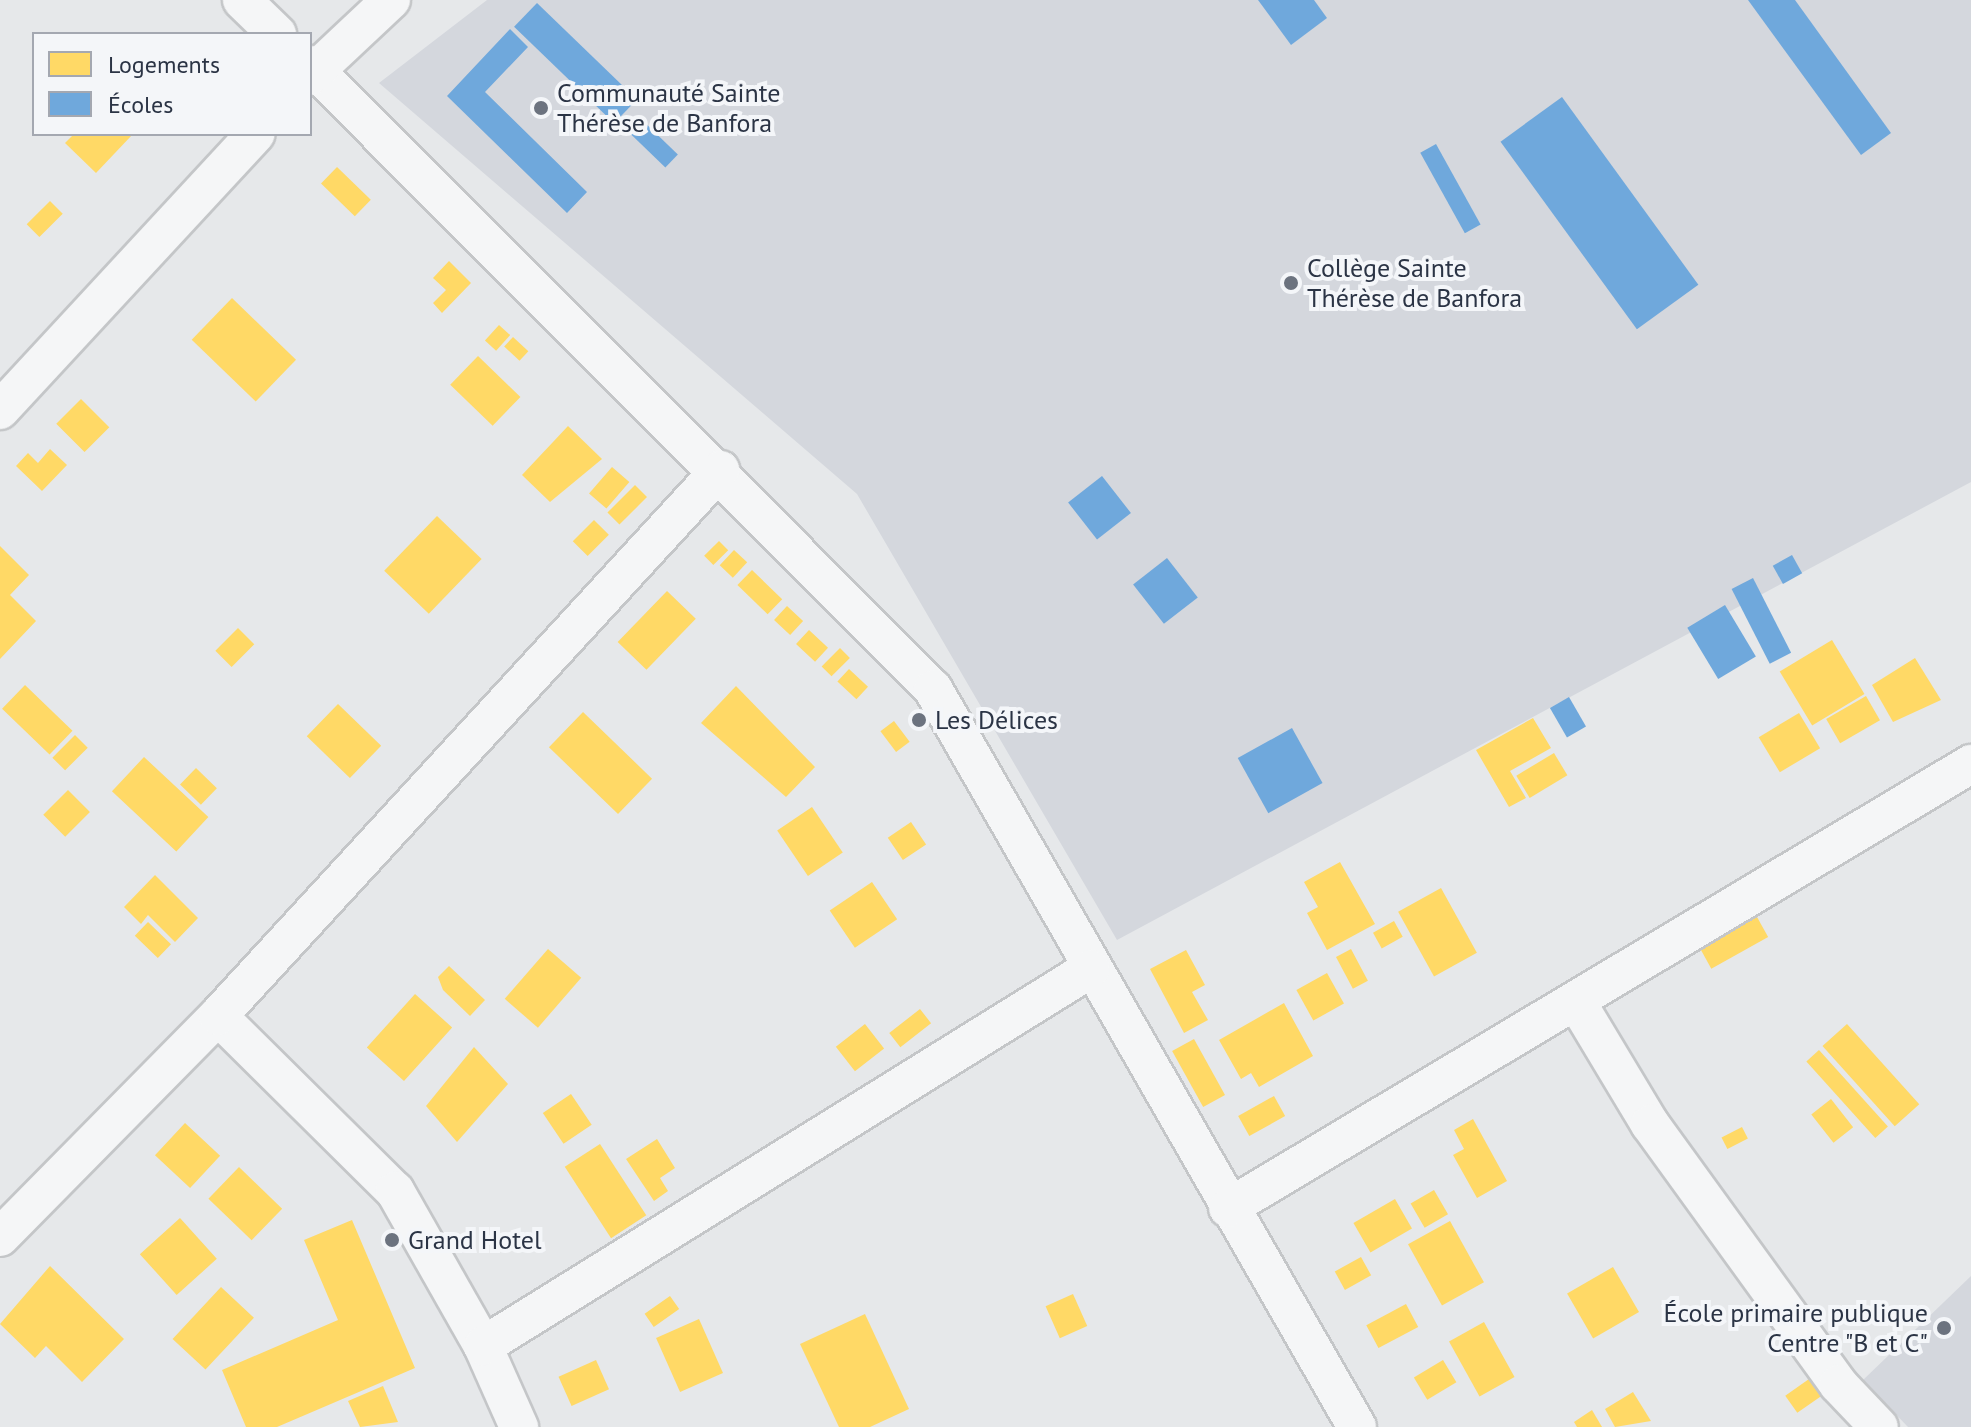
<!DOCTYPE html>
<meta charset="utf-8">
<style>
body{margin:0}
#map{position:relative;width:1971px;height:1427px;overflow:hidden;background:#e6e8ea;font-family:"PT Sans",sans-serif}
div>[style]{position:absolute}
.built>*{inset:0;background:#d4d7dd}
.homes>*{inset:0;background:#ffd966;transform-origin:0 0}
.schools>*{inset:0;background:#6fa8dc;transform-origin:0 0}
.roads{filter:drop-shadow(2px 0 #c4c6c8) drop-shadow(-2px 0 #c4c6c8) drop-shadow(0 2px #c4c6c8) drop-shadow(0 -2px #c4c6c8)}
.minor>*{height:38px;margin:-19px;padding:0 19px;transform-origin:19px;border-radius:19px;background:#f5f6f7}
.dots>*{width:22px;height:22px;translate:-50% -50%;box-sizing:border-box;border:4px solid #f4f6f9;border-radius:50%}
span{translate:-50% -50%;white-space:nowrap;text-align:center;line-height:1.15;-webkit-text-stroke:8px #f4f6f9;paint-order:stroke}
.poi-label{font-size:26px;color:#2b3445}
.left{translate:0 -50%;text-align:left}
.right{translate:-100% -50%;text-align:right}
.legend{position:absolute;left:32px;top:32px;width:280px;height:104px;box-sizing:border-box;background:#f4f6f9;border:2px solid #a4a8b1;margin:0;padding:10px 14px;list-style:none;font-size:24px;color:#2b3445}
.legend li{display:flex;align-items:center;gap:16px;height:40px}
.legend b{width:40px;border:2px solid #a4a8b1}
</style>
<div id="map">
<div class="built">
<i style="clip-path:polygon(487px 0,1971px 0,1971px 482px,1117px 940px,857px 494px,379px 83px)"></i>
<i style="clip-path:polygon(1971px 1276px,1971px 1427px,1908px 1427px,1863px 1380px)"></i>
</div>
<div class="homes">
<i style="clip-path:polygon(74px 134px,133px 134px,96px 173px,65px 143px)"></i>
<i style="left:337px;top:167px;width:47px;height:23px;rotate:44deg"></i>
<i style="left:50px;top:201px;width:18px;height:33px;rotate:45deg"></i>
<i style="clip-path:polygon(449px 261px,471px 283px,442px 313px,433px 303px,446px 290px,433px 278px)"></i>
<i style="left:232px;top:298px;width:89px;height:58px;rotate:44deg"></i>
<i style="left:499px;top:325px;width:15px;height:21px;rotate:42deg"></i>
<i style="left:513px;top:337px;width:21px;height:13px;rotate:43deg"></i>
<i style="left:478px;top:356px;width:59px;height:40px;rotate:44deg"></i>
<i style="left:81px;top:399px;width:40px;height:35px;rotate:45deg"></i>
<i style="clip-path:polygon(568px 426px,602px 459px,550px 502px,522px 475px)"></i>
<i style="clip-path:polygon(50px 449px,67px 465px,42px 491px,16px 466px,28px 453px,38px 463px)"></i>
<i style="left:612px;top:467px;width:23px;height:35px;rotate:41deg"></i>
<i style="left:635px;top:485px;width:17px;height:39px;rotate:45deg"></i>
<i style="left:437px;top:516px;width:62px;height:76px;rotate:44deg"></i>
<i style="left:594px;top:520px;width:21px;height:30px;rotate:45deg"></i>
<i style="left:719px;top:541px;width:13px;height:21px;rotate:45deg"></i>
<i style="clip-path:polygon(0 546px,29px 575px,10px 595px,36px 621px,0 659px)"></i>
<i style="left:734px;top:550px;width:18px;height:21px;rotate:43deg"></i>
<i style="left:752px;top:570px;width:42px;height:21px;rotate:44deg"></i>
<i style="left:667px;top:591px;width:40px;height:71px;rotate:44deg"></i>
<i style="left:787px;top:606px;width:22px;height:19px;rotate:43deg"></i>
<i style="left:238px;top:628px;width:23px;height:32px;rotate:45deg"></i>
<i style="left:809px;top:630px;width:26px;height:19px;rotate:43deg"></i>
<i style="left:1832px;top:640px;width:63px;height:61px;rotate:59deg"></i>
<i style="left:840px;top:648px;width:14px;height:26px;rotate:45deg"></i>
<i style="clip-path:polygon(1915px 658px,1941px 700px,1893px 722px,1872px 685px)"></i>
<i style="left:849px;top:669px;width:26px;height:17px;rotate:43deg"></i>
<i style="left:25px;top:685px;width:66px;height:33px;rotate:44deg"></i>
<i style="clip-path:polygon(736px 686px,815px 767px,786px 797px,701px 723px)"></i>
<i style="left:1866px;top:696px;width:28px;height:46px;rotate:60deg"></i>
<i style="left:338px;top:704px;width:60px;height:45px;rotate:44deg"></i>
<i style="left:583px;top:712px;width:96px;height:49px;rotate:44deg"></i>
<i style="left:1799px;top:713px;width:41px;height:47px;rotate:59deg"></i>
<i style="clip-path:polygon(1533px 718px,1551px 748px,1510px 771px,1526px 798px,1509px 807px,1476px 750px)"></i>
<i style="left:894px;top:721px;width:26px;height:17px;rotate:53deg"></i>
<i style="left:75px;top:735px;width:18px;height:32px;rotate:45deg"></i>
<i style="left:1554px;top:753px;width:26px;height:44px;rotate:59deg"></i>
<i style="left:144px;top:757px;width:88px;height:47px;rotate:43deg"></i>
<i style="left:196px;top:768px;width:29px;height:23px;rotate:44deg"></i>
<i style="left:68px;top:790px;width:31px;height:35px;rotate:45deg"></i>
<i style="left:812px;top:807px;width:55px;height:42px;rotate:56deg"></i>
<i style="left:911px;top:822px;width:27px;height:28px;rotate:56deg"></i>
<i style="clip-path:polygon(1340px 862px,1375px 924px,1327px 950px,1307px 913px,1318px 907px,1304px 882px)"></i>
<i style="clip-path:polygon(155px 875px,198px 918px,175px 942px,148px 915px,141px 924px,124px 907px)"></i>
<i style="left:872px;top:882px;width:45px;height:51px;rotate:56deg"></i>
<i style="left:1441px;top:888px;width:74px;height:49px;rotate:61deg"></i>
<i style="left:1757px;top:917px;width:23px;height:65px;rotate:61deg"></i>
<i style="left:1394px;top:921px;width:18px;height:24px;rotate:61deg"></i>
<i style="left:148px;top:922px;width:32px;height:19px;rotate:44deg"></i>
<i style="left:548px;top:949px;width:44px;height:66px;rotate:41deg"></i>
<i style="left:1351px;top:949px;width:36px;height:17px;rotate:62deg"></i>
<i style="clip-path:polygon(1186px 950px,1205px 985px,1192px 992px,1208px 1020px,1184px 1033px,1150px 969px)"></i>
<i style="clip-path:polygon(449px 966px,485px 1000px,470px 1016px,443px 990px,438px 977px)"></i>
<i style="left:1327px;top:973px;width:35px;height:35px;rotate:61deg"></i>
<i style="left:415px;top:994px;width:50px;height:72px;rotate:42deg"></i>
<i style="clip-path:polygon(1284px 1003px,1313px 1056px,1259px 1087px,1251px 1073px,1241px 1079px,1219px 1040px)"></i>
<i style="left:920px;top:1009px;width:18px;height:39px;rotate:52deg"></i>
<i style="left:865px;top:1024px;width:31px;height:37px;rotate:52deg"></i>
<i style="left:1847px;top:1024px;width:108px;height:33px;rotate:48deg"></i>
<i style="left:1194px;top:1039px;width:64px;height:25px;rotate:61deg"></i>
<i style="clip-path:polygon(474px 1047px,508px 1084px,457px 1142px,426px 1106px)"></i>
<i style="left:1819px;top:1050px;width:103px;height:17px;rotate:48deg"></i>
<i style="left:571px;top:1094px;width:37px;height:34px;rotate:56deg"></i>
<i style="left:1274px;top:1096px;width:23px;height:41px;rotate:61deg"></i>
<i style="left:1831px;top:1099px;width:36px;height:25px;rotate:52deg"></i>
<i style="clip-path:polygon(1473px 1119px,1507px 1181px,1477px 1198px,1453px 1155px,1464px 1149px,1454px 1130px)"></i>
<i style="left:185px;top:1123px;width:48px;height:44px;rotate:43deg"></i>
<i style="left:1742px;top:1127px;width:13px;height:23px;rotate:63deg"></i>
<i style="clip-path:polygon(657px 1139px,675px 1168px,660px 1178px,668px 1191px,654px 1201px,626px 1159px)"></i>
<i style="left:600px;top:1144px;width:85px;height:42px;rotate:57deg"></i>
<i style="left:239px;top:1167px;width:60px;height:44px;rotate:44deg"></i>
<i style="left:1434px;top:1190px;width:28px;height:27px;rotate:60deg"></i>
<i style="left:1395px;top:1199px;width:34px;height:48px;rotate:60deg"></i>
<i style="left:180px;top:1218px;width:55px;height:54px;rotate:48deg"></i>
<i style="clip-path:polygon(352px 1220px,415px 1368px,277px 1427px,246px 1427px,222px 1370px,338px 1320px,304px 1240px)"></i>
<i style="left:1450px;top:1221px;width:70px;height:48px;rotate:61deg"></i>
<i style="left:1361px;top:1257px;width:21px;height:30px;rotate:61deg"></i>
<i style="clip-path:polygon(50px 1266px,124px 1339px,82px 1382px,46px 1346px,35px 1358px,0 1324px)"></i>
<i style="left:1613px;top:1267px;width:52px;height:53px;rotate:60deg"></i>
<i style="left:221px;top:1287px;width:45px;height:71px;rotate:43deg"></i>
<i style="left:1073px;top:1294px;width:35px;height:30px;rotate:66deg"></i>
<i style="left:670px;top:1296px;width:16px;height:31px;rotate:55deg"></i>
<i style="left:1406px;top:1304px;width:26px;height:45px;rotate:62deg"></i>
<i style="clip-path:polygon(865px 1314px,909px 1409px,870px 1427px,839px 1427px,800px 1344px)"></i>
<i style="left:699px;top:1319px;width:59px;height:47px;rotate:66deg"></i>
<i style="left:1484px;top:1322px;width:63px;height:40px;rotate:61deg"></i>
<i style="left:596px;top:1360px;width:32px;height:41px;rotate:66deg"></i>
<i style="left:1443px;top:1360px;width:26px;height:34px;rotate:59deg"></i>
<i style="left:1809px;top:1379px;width:21px;height:29px;rotate:55deg"></i>
<i style="clip-path:polygon(383px 1386px,398px 1422px,360px 1427px,348px 1401px)"></i>
<i style="clip-path:polygon(1633px 1392px,1651px 1421px,1615px 1427px,1605px 1409px)"></i>
<i style="clip-path:polygon(1592px 1410px,1602px 1427px,1577px 1427px,1574px 1422px)"></i>
</div>
<div class="schools">
<i style="clip-path:polygon(1258px 0,1314px 0,1327px 18px,1291px 45px)"></i>
<i style="clip-path:polygon(1748px 0,1795px 0,1891px 133px,1861px 155px)"></i>
<i style="left:537px;top:3px;width:139px;height:33px;rotate:44deg"></i>
<i style="clip-path:polygon(510px 29px,528px 47px,485px 92px,587px 192px,567px 213px,447px 96px)"></i>
<i style="left:1562px;top:97px;width:232px;height:76px;rotate:54deg"></i>
<i style="left:639px;top:117px;width:54px;height:18px;rotate:44deg"></i>
<i style="left:1436px;top:144px;width:92px;height:18px;rotate:61deg"></i>
<i style="left:1102px;top:476px;width:47px;height:43px;rotate:52deg"></i>
<i style="left:1792px;top:555px;width:21px;height:22px;rotate:61deg"></i>
<i style="left:1167px;top:558px;width:50px;height:43px;rotate:52deg"></i>
<i style="left:1753px;top:578px;width:84px;height:24px;rotate:63deg"></i>
<i style="left:1725px;top:605px;width:60px;height:44px;rotate:59deg"></i>
<i style="left:1569px;top:697px;width:34px;height:22px;rotate:60deg"></i>
<i style="left:1292px;top:728px;width:63px;height:62px;rotate:61deg"></i>
</div>
<div class="roads">
<div class="minor">
<i style="left:242px;top:0;width:49px;rotate:44.2deg"></i>
<i style="left:310px;top:65px;width:882px;rotate:45.05deg"></i>
<i style="left:933px;top:689px;width:851px;rotate:60.12deg"></i>
<i style="left:310px;top:76px;width:111px;rotate:-43.2deg"></i>
<i style="left:0;top:410px;width:376px;rotate:-47.2deg"></i>
<i style="left:1576px;top:1001px;width:144px;rotate:59deg"></i>
<i style="left:1650px;top:1124px;width:321px;rotate:54.1deg"></i>
<i style="left:1838px;top:1384px;width:59px;rotate:46.4deg"></i>
<i style="left:218px;top:1016px;width:249px;rotate:44.7deg"></i>
<i style="left:395px;top:1191px;width:178px;rotate:60.4deg"></i>
<i style="left:483px;top:1346px;width:89px;rotate:66deg"></i>
<i style="left:1228px;top:1208px;width:866px;rotate:-30.86deg"></i>
<i style="left:0;top:1237px;width:310px;rotate:-45.4deg"></i>
<i style="left:218px;top:1016px;width:742px;rotate:-47.4deg"></i>
<i style="left:483px;top:1346px;width:715px;rotate:-31.84deg"></i>
</div>
</div>
<div class="dots">
<i style="left:541px;top:108px;background:#6c737f"></i>
<i style="left:1291px;top:283px;background:#6c737f"></i>
<i style="left:919px;top:720px;background:#6c737f"></i>
<i style="left:392px;top:1240px;background:#6c737f"></i>
<i style="left:1944px;top:1328px;background:#6c737f"></i>
</div>
<div class="poi-label">
<span class="left" style="left:557px;top:108px">Communauté Sainte<br>Thérèse de Banfora</span>
<span class="left" style="left:1307px;top:283px">Collège Sainte<br>Thérèse de Banfora</span>
<span class="left" style="left:935px;top:720px">Les Délices</span>
<span class="left" style="left:408px;top:1240px">Grand Hotel</span>
<span class="right" style="left:1928px;top:1328px">École primaire publique<br>Centre "B et C"</span>
</div>
<ul class="legend">
<li><b style="height:22px;background:#ffd966"></b>Logements</li>
<li><b style="height:22px;background:#6fa8dc"></b>Écoles</li>
</ul>
</div>
